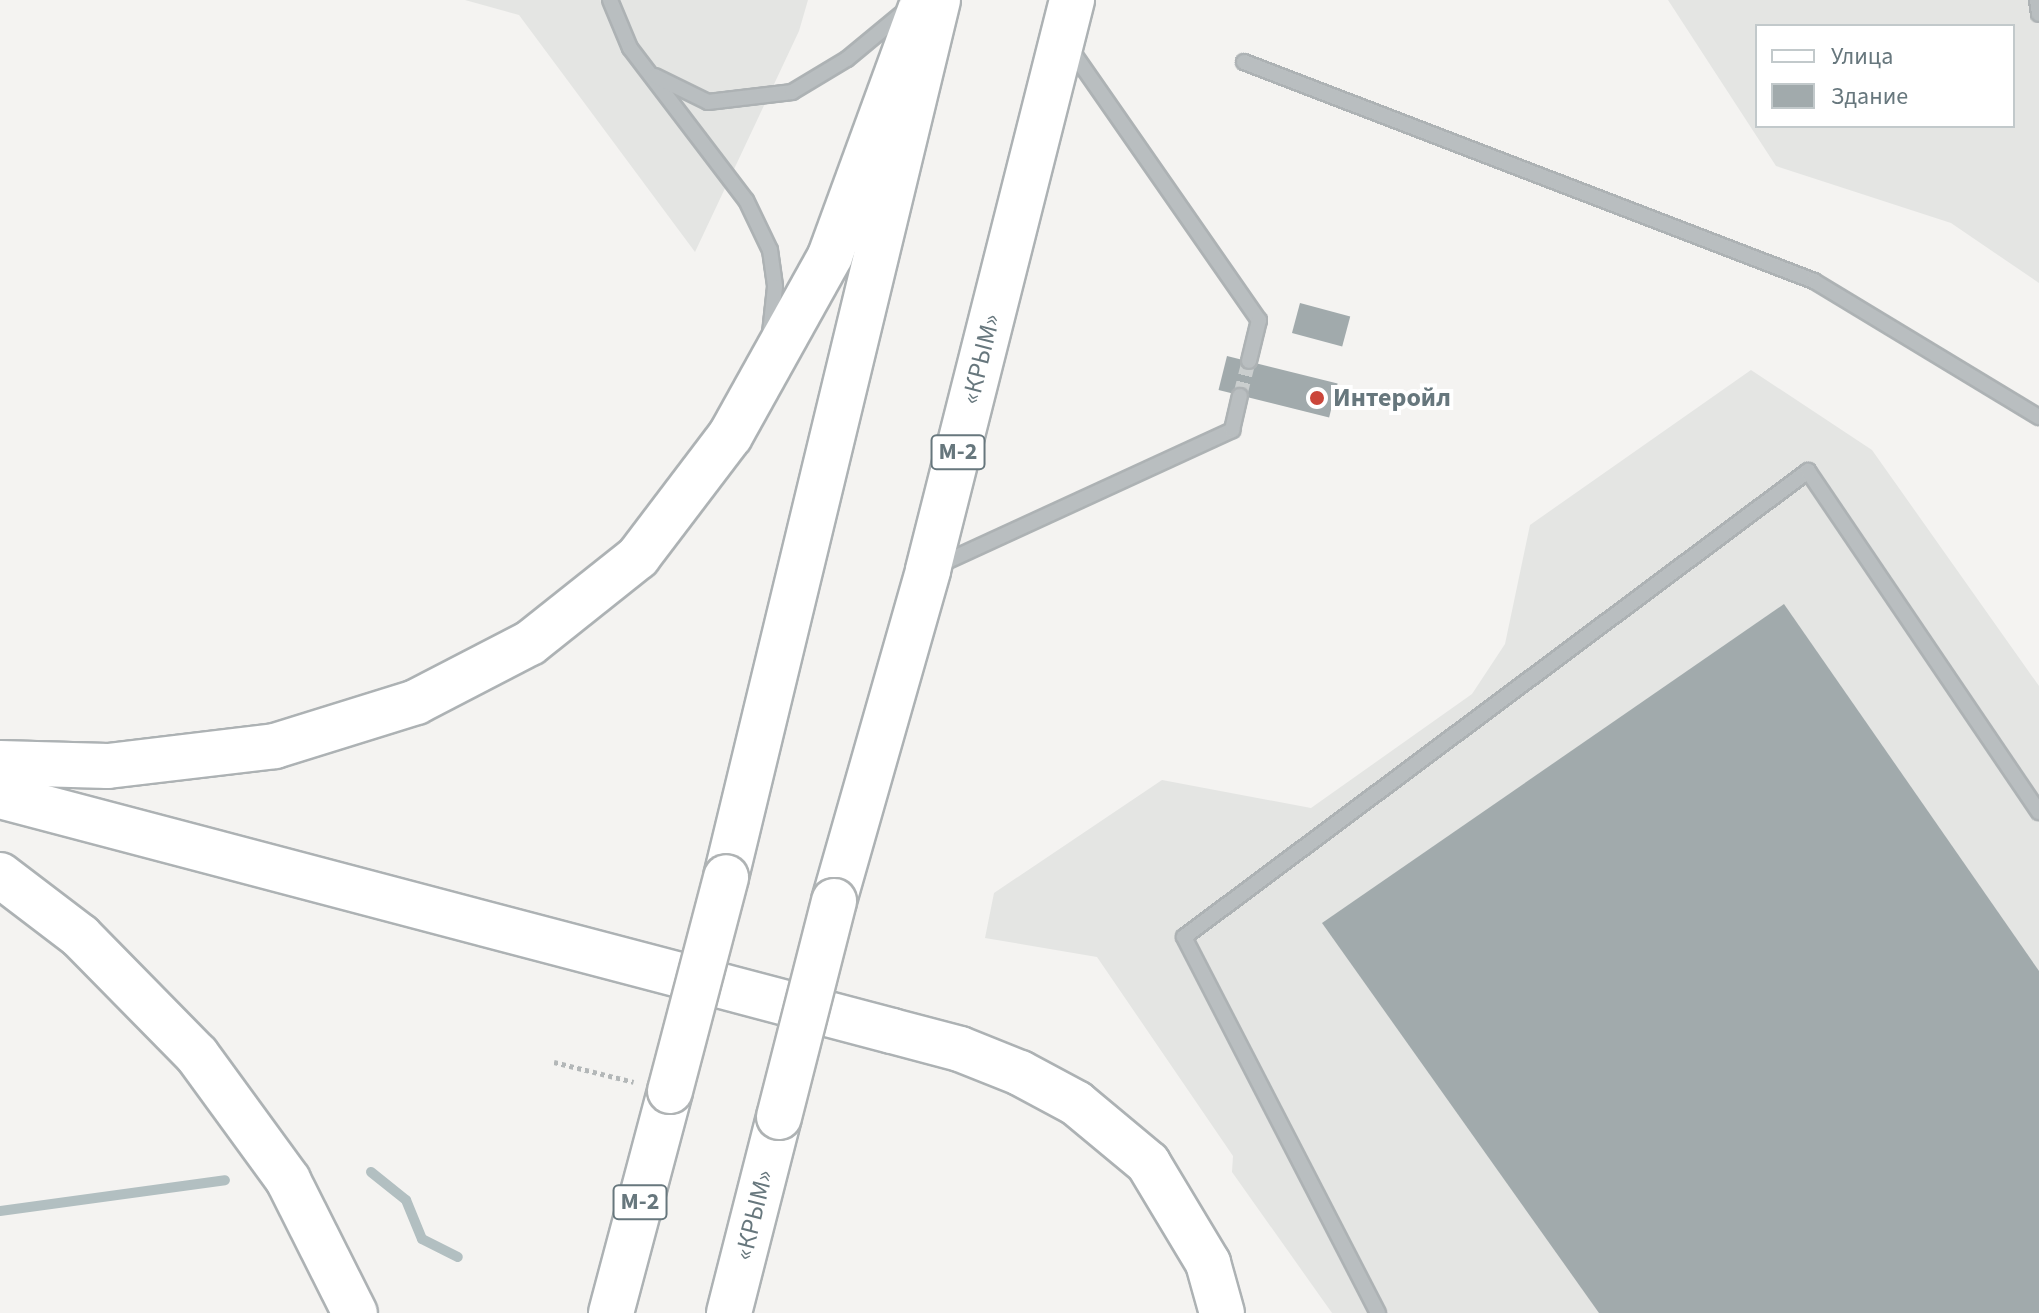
<!DOCTYPE html>
<meta charset="utf-8">
<style>
body{margin:0}
#map{position:relative;width:2039px;height:1313px;overflow:hidden;background:#f4f3f1;font-family:"Source Sans 3",sans-serif}
div>[style]{position:absolute}
.built>*{inset:0;background:#e4e5e3}
.stream>*{height:10px;margin:-5px;padding:0 5px;transform-origin:5px;border-radius:5px;background:#b2bfc1}
.building>*{inset:0;background:#a1aaac;transform-origin:0 0}
.minor-tunnel>*{height:14px;margin-top:-7px;transform-origin:0;background:repeating-linear-gradient(90deg,#cacece 0 14px,transparent 0 21px)}
.path>*{height:5px;margin-top:-2.5px;transform-origin:0;background:repeating-linear-gradient(90deg,#b3b7b8 0 4px,transparent 0 8px)}
.roads{filter:drop-shadow(2px 0 #adb2b4) drop-shadow(-2px 0 #adb2b4) drop-shadow(0 2px #adb2b4) drop-shadow(0 -2px #adb2b4)}
.minor>*{height:14px;margin:-7px;padding:0 7px;transform-origin:7px;border-radius:7px;background:#b9bec0}
.major>*{height:44px;margin:-22px;padding:0 22px;transform-origin:22px;border-radius:22px;background:#fff}
.highway>*{height:44px;margin:-22px;padding:0 22px;transform-origin:22px;border-radius:22px;background:#fff}
.bridges{filter:drop-shadow(2px 0 #afb3b4) drop-shadow(-2px 0 #afb3b4) drop-shadow(0 2px #afb3b4) drop-shadow(0 -2px #afb3b4)}
.highway-bridge>*{height:44px;margin:-22px;padding:0 22px;transform-origin:22px;border-radius:22px;background:#fff}
.dots>*{width:22px;height:22px;translate:-50% -50%;box-sizing:border-box;border:4px solid #fff;border-radius:50%}
span{translate:-50% -50%;white-space:nowrap;text-align:center;line-height:1.15;-webkit-text-stroke:8px #fff;paint-order:stroke}
.shield-label span{padding:2px 6px;background:#fff;border:2px solid;border-radius:6px;-webkit-text-stroke-width:0}
.shield-label{font-size:24px;color:#67777d;font-weight:700}
.street-label{font-size:26px;color:#67777d}
.poi-label{font-size:26px;color:#67777d;font-weight:700}
.left{translate:0 -50%;text-align:left}
.legend{position:absolute;left:1755px;top:24px;width:260px;height:104px;box-sizing:border-box;background:#fff;border:2px solid #c2c9cb;margin:0;padding:10px 14px;list-style:none;font-size:24px;color:#67777d}
.legend li{display:flex;align-items:center;gap:16px;height:40px}
.legend b{width:40px;border:2px solid #c2c9cb}
</style>
<div id="map">
<div class="built">
<i style="clip-path:polygon(465px 0,808px 0,799px 31px,695px 252px,519px 15px)"></i>
<i style="clip-path:polygon(evenodd,1668px 0,2039px 0,2039px 283px,1951px 223px,1776px 166px,1668px 0,1757px 26px,2013px 26px,2013px 126px,1757px 126px,1757px 26px)"></i>
<i style="clip-path:polygon(1751px 370px,1872px 450px,2039px 686px,2039px 1313px,1332px 1313px,1232px 1172px,1233px 1156px,1097px 957px,985px 938px,994px 893px,1162px 780px,1311px 808px,1472px 694px,1505px 644px,1530px 525px)"></i>
</div>
<div class="stream">
<i style="left:371px;top:1172px;width:45px;rotate:38.7deg"></i>
<i style="left:406px;top:1200px;width:42px;rotate:67.7deg"></i>
<i style="left:422px;top:1239px;width:40px;rotate:26.6deg"></i>
<i style="left:0;top:1211px;width:227px;rotate:-7.8deg"></i>
</div>
<div class="building">
<i style="left:1300px;top:303px;width:52px;height:31px;rotate:15deg"></i>
<i style="left:1227px;top:356px;width:114px;height:35px;rotate:14deg"></i>
<i style="clip-path:polygon(1784px 604px,2039px 971px,2039px 1313px,1599px 1313px,1322px 923px)"></i>
</div>
<div class="minor-tunnel">
<i style="left:1240px;top:396px;width:36px;rotate:-76deg"></i>
</div>
<div class="path">
<i style="left:554px;top:1062px;width:82px;rotate:14deg"></i>
</div>
<div class="roads">
<div class="minor">
<i style="left:610px;top:0;width:52px;rotate:67.4deg"></i>
<i style="left:630px;top:48px;width:191px;rotate:52.7deg"></i>
<i style="left:746px;top:200px;width:55px;rotate:64.4deg"></i>
<i style="left:770px;top:250px;width:37px;rotate:82deg"></i>
<i style="left:775px;top:287px;width:46px;rotate:96.2deg"></i>
<i style="left:2037px;top:0;width:14px;rotate:82deg"></i>
<i style="left:1069px;top:47px;width:333px;rotate:55.2deg"></i>
<i style="left:1259px;top:320px;width:42px;rotate:103.7deg"></i>
<i style="left:1244px;top:62px;width:611px;rotate:21.02deg"></i>
<i style="left:1814px;top:281px;width:263px;rotate:31.2deg"></i>
<i style="left:655px;top:76px;width:59px;rotate:26.1deg"></i>
<i style="left:708px;top:102px;width:85px;rotate:-6.8deg"></i>
<i style="left:792px;top:92px;width:64px;rotate:-31deg"></i>
<i style="left:847px;top:59px;width:75px;rotate:-39.6deg"></i>
<i style="left:939px;top:565px;width:323px;rotate:-24.7deg"></i>
<i style="left:1232px;top:430px;width:35px;rotate:-77deg"></i>
<i style="left:1378px;top:1313px;width:423px;rotate:-117.3deg"></i>
<i style="left:1184px;top:937px;width:779px;rotate:-36.75deg"></i>
<i style="left:1808px;top:471px;width:412px;rotate:55.9deg"></i>
</div>
<div class="major">
<i style="left:0;top:763px;width:108px;rotate:1.6deg"></i>
<i style="left:108px;top:766px;width:168px;rotate:-6.8deg"></i>
<i style="left:275px;top:746px;width:148px;rotate:-17.3deg"></i>
<i style="left:416px;top:702px;width:128px;rotate:-27.4deg"></i>
<i style="left:530px;top:643px;width:138px;rotate:-38.5deg"></i>
<i style="left:638px;top:557px;width:152px;rotate:-52.8deg"></i>
<i style="left:730px;top:436px;width:206px;rotate:-60.9deg"></i>
<i style="left:830px;top:256px;width:262px;rotate:-69.9deg"></i>
<i style="left:0;top:796px;width:922px;rotate:14.76deg"></i>
<i style="left:892px;top:1031px;width:70px;rotate:14.8deg"></i>
<i style="left:960px;top:1049px;width:65px;rotate:21.8deg"></i>
<i style="left:1020px;top:1073px;width:64px;rotate:28.2deg"></i>
<i style="left:1076px;top:1103px;width:94px;rotate:39.8deg"></i>
<i style="left:1148px;top:1163px;width:117px;rotate:59deg"></i>
<i style="left:1208px;top:1263px;width:52px;rotate:74.4deg"></i>
<i style="left:0;top:875px;width:101px;rotate:37.3deg"></i>
<i style="left:80px;top:936px;width:167px;rotate:45.5deg"></i>
<i style="left:197px;top:1055px;width:155px;rotate:53.9deg"></i>
<i style="left:288px;top:1180px;width:149px;rotate:63.3deg"></i>
</div>
<div class="highway">
<i style="left:726px;top:877px;width:902px;rotate:-76.41deg"></i>
<i style="left:834px;top:901px;width:344px;rotate:-74.1deg"></i>
<i style="left:928px;top:570px;width:588px;rotate:-75.82deg"></i>
<i style="left:611px;top:1313px;width:230px;rotate:-75.1deg"></i>
<i style="left:729px;top:1313px;width:202px;rotate:-75.7deg"></i>
</div>
</div>
<div class="bridges">
<div class="highway-bridge">
<i style="left:670px;top:1091px;width:221px;rotate:-75.3deg"></i>
<i style="left:779px;top:1117px;width:223px;rotate:-75.7deg"></i>
</div>
</div>
<div class="dots">
<i style="left:1317px;top:398px;background:#cb463a"></i>
</div>
<div class="shield-label">
<span style="left:958px;top:452px">М-2</span>
<span style="left:640px;top:1202px">М-2</span>
</div>
<div class="street-label">
<span style="left:981px;top:359px;rotate:-76deg">«КРЫМ»</span>
<span style="left:754px;top:1215px;rotate:-76deg">«КРЫМ»</span>
</div>
<div class="poi-label">
<span class="left" style="left:1333px;top:398px">Интеройл</span>
</div>
<ul class="legend">
<li><b style="height:10px;background:#fff"></b>Улица</li>
<li><b style="height:22px;background:#a1aaac"></b>Здание</li>
</ul>
</div>
